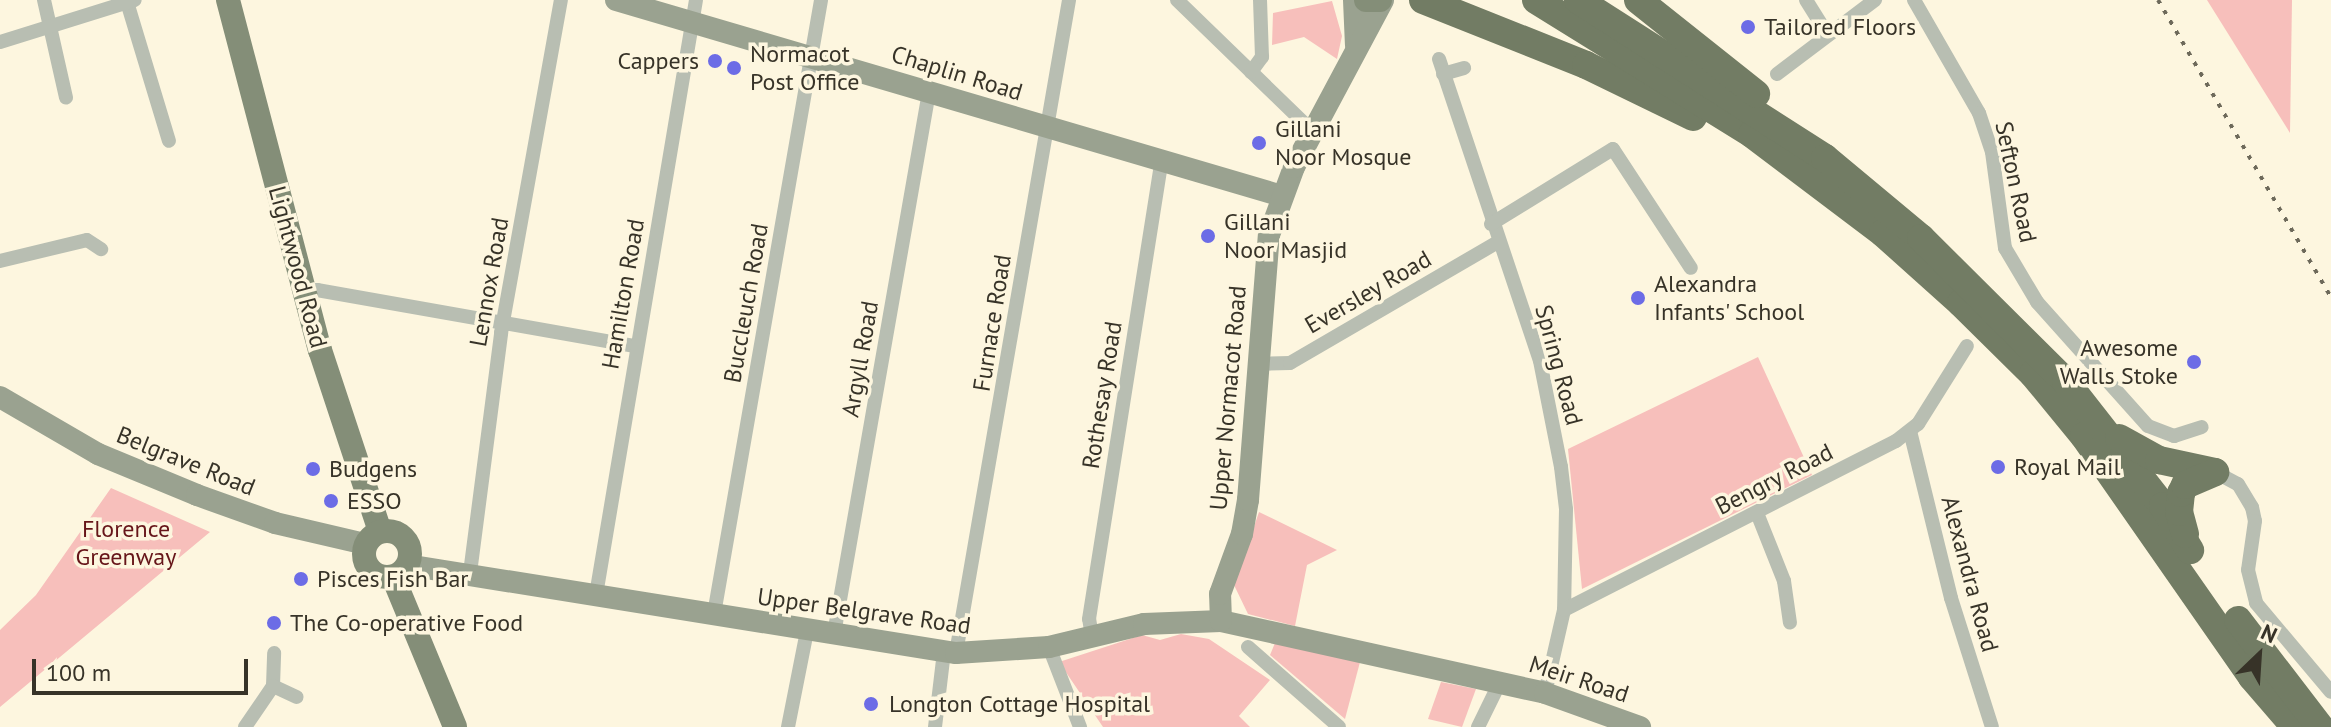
<!DOCTYPE html>
<style>
body{margin:0}
#map{position:relative;width:2331px;height:727px;overflow:hidden;background:#fdf6df;font-family:"PT Sans",sans-serif}
div>[style]{position:absolute}
.green>*{inset:0;background:#f7bfbb}
.street>*{height:14px;margin:-7px;padding:0 7px;transform-origin:7px;border-radius:7px;background:#b8beb2}
.secondary>*{height:22px;margin:-11px;padding:0 11px;transform-origin:11px;border-radius:11px;background:#9aa290}
.primary>*{height:24px;margin:-12px;padding:0 12px;transform-origin:12px;border-radius:12px;background:#848e78}
.primary>.ring{margin:-12px;padding:0;box-sizing:content-box;background:none;border:24px solid #848e78;border-radius:50%}
.highway>*{height:28px;margin:-14px;padding:0 14px;transform-origin:14px;border-radius:14px;background:#727c64}
.rail>*{height:4px;margin-top:-2px;transform-origin:0;background:repeating-linear-gradient(90deg,#6d695a 0 4px,transparent 0 12px)}
.dots>*{width:22px;height:22px;translate:-50% -50%;box-sizing:border-box;border:4px solid #fdf6df;border-radius:50%}
span{translate:-50% -50%;white-space:nowrap;text-align:center;line-height:1.15;-webkit-text-stroke:7px #fdf6df;paint-order:stroke}
.poi-label{font-size:24px;color:#373328}
.left{translate:0 -50%;text-align:left}
.right{translate:-100% -50%;text-align:right}
.street-label{font-size:24px;color:#373328}
.park-label{font-size:24px;color:#661519}
.north{position:absolute;left:2219px;top:615px;width:80px;height:80px;-webkit-text-stroke:6px #fdf6df;paint-order:stroke;rotate:25deg;font-size:22px;font-weight:700;line-height:32px;text-align:center;color:#373328}
.north::after{content:'';display:block;margin:auto;width:28px;height:36px;background:#373328;clip-path:polygon(50% 0,100% 100%,50% 72%,0 100%)}
.scale{position:absolute;left:32px;top:659px;width:216px;height:36px;box-sizing:border-box;border:4px solid #373328;border-top:0;padding-left:10px;font-size:24px;line-height:28px;white-space:nowrap;color:#373328;-webkit-text-stroke:6px #fdf6df;paint-order:stroke}
</style>
<div id="map">
<div class="green">
<i style="clip-path:polygon(2207px 0,2292px 0,2290px 133px)"></i>
<i style="clip-path:polygon(1332px 1px,1342px 36px,1337px 59px,1304px 37px,1272px 45px,1273px 13px)"></i>
<i style="clip-path:polygon(1758px 357px,1812px 475px,1582px 589px,1568px 449px)"></i>
<i style="clip-path:polygon(111px 488px,210px 532px,0 707px,0 630px,36px 595px)"></i>
<i style="clip-path:polygon(1259px 512px,1337px 550px,1307px 565px,1295px 626px,1248px 614px,1234px 585px)"></i>
<i style="clip-path:polygon(1142px 635px,1160px 640px,1181px 634px,1209px 639px,1270px 680px,1239px 716px,1250px 727px,1103px 727px,1059px 662px)"></i>
<i style="clip-path:polygon(1275px 643px,1360px 662px,1345px 719px,1270px 655px)"></i>
<i style="clip-path:polygon(1441px 682px,1476px 689px,1462px 727px,1428px 719px)"></i>
</div>
<div class="street">
<i style="left:44px;top:0;width:100px;rotate:77.3deg"></i>
<i style="left:1177px;top:0;width:190px;rotate:44.1deg"></i>
<i style="left:1806px;top:0;width:40px;rotate:58deg"></i>
<i style="left:1914px;top:0;width:130px;rotate:60.1deg"></i>
<i style="left:1979px;top:113px;width:41px;rotate:71.6deg"></i>
<i style="left:1992px;top:152px;width:97px;rotate:82.3deg"></i>
<i style="left:2005px;top:248px;width:63px;rotate:59.3deg"></i>
<i style="left:2037px;top:302px;width:166px;rotate:48.2deg"></i>
<i style="left:2148px;top:426px;width:28px;rotate:21deg"></i>
<i style="left:2174px;top:436px;width:29px;rotate:-18deg"></i>
<i style="left:127px;top:2px;width:145px;rotate:73.2deg"></i>
<i style="left:0;top:42px;width:141px;rotate:-17.3deg"></i>
<i style="left:1439px;top:59px;width:318px;rotate:71.5deg"></i>
<i style="left:1540px;top:361px;width:108px;rotate:78.8deg"></i>
<i style="left:1561px;top:467px;width:42px;rotate:83.2deg"></i>
<i style="left:1566px;top:509px;width:101px;rotate:91.1deg"></i>
<i style="left:1564px;top:610px;width:85px;rotate:102.9deg"></i>
<i style="left:1251px;top:72px;width:19px;rotate:-54deg"></i>
<i style="left:1262px;top:57px;width:57px;rotate:-92deg"></i>
<i style="left:1443px;top:74px;width:22px;rotate:-16deg"></i>
<i style="left:1777px;top:74px;width:123px;rotate:-37.1deg"></i>
<i style="left:1491px;top:224px;width:143px;rotate:-31.6deg"></i>
<i style="left:1613px;top:149px;width:142px;rotate:56.8deg"></i>
<i style="left:0;top:261px;width:89px;rotate:-13.6deg"></i>
<i style="left:87px;top:240px;width:17px;rotate:33deg"></i>
<i style="left:305px;top:294px;width:13px;rotate:-18deg"></i>
<i style="left:317px;top:290px;width:323px;rotate:10deg"></i>
<i style="left:1259px;top:364px;width:31px;rotate:-2deg"></i>
<i style="left:1290px;top:363px;width:238px;rotate:-30.2deg"></i>
<i style="left:1910px;top:431px;width:172px;rotate:76.2deg"></i>
<i style="left:1951px;top:598px;width:135px;rotate:72.4deg"></i>
<i style="left:2215px;top:472px;width:26px;rotate:28deg"></i>
<i style="left:2238px;top:484px;width:27px;rotate:59deg"></i>
<i style="left:2252px;top:507px;width:14px;rotate:78deg"></i>
<i style="left:2255px;top:521px;width:49px;rotate:98.1deg"></i>
<i style="left:2248px;top:570px;width:34px;rotate:76deg"></i>
<i style="left:2256px;top:603px;width:116px;rotate:49.9deg"></i>
<i style="left:1757px;top:513px;width:73px;rotate:68.3deg"></i>
<i style="left:1784px;top:581px;width:42px;rotate:81.9deg"></i>
<i style="left:470px;top:573px;width:242px;rotate:-82.6deg"></i>
<i style="left:501px;top:333px;width:338px;rotate:-79.8deg"></i>
<i style="left:596px;top:595px;width:603px;rotate:-80.46deg"></i>
<i style="left:1564px;top:610px;width:373px;rotate:-27deg"></i>
<i style="left:1896px;top:441px;width:28px;rotate:-38deg"></i>
<i style="left:1918px;top:424px;width:92px;rotate:-57.9deg"></i>
<i style="left:714px;top:614px;width:623px;rotate:-80.11deg"></i>
<i style="left:834px;top:634px;width:550px;rotate:-80.06deg"></i>
<i style="left:1092px;top:637px;width:18px;rotate:-99deg"></i>
<i style="left:1089px;top:619px;width:466px;rotate:-81deg"></i>
<i style="left:1049px;top:647px;width:86px;rotate:68.8deg"></i>
<i style="left:1248px;top:647px;width:121px;rotate:41.3deg"></i>
<i style="left:956px;top:653px;width:663px;rotate:-80.18deg"></i>
<i style="left:273px;top:686px;width:33px;rotate:-88deg"></i>
<i style="left:245px;top:727px;width:50px;rotate:-55.7deg"></i>
<i style="left:273px;top:686px;width:26px;rotate:25deg"></i>
<i style="left:788px;top:727px;width:98px;rotate:-78.8deg"></i>
<i style="left:935px;top:727px;width:76px;rotate:-83.2deg"></i>
<i style="left:1478px;top:727px;width:50px;rotate:-63.9deg"></i>
</div>
<div class="secondary">
<i style="left:616px;top:0;width:694px;rotate:16.4deg"></i>
<i style="left:1354px;top:0;width:45px;rotate:87.5deg"></i>
<i style="left:0;top:397px;width:113px;rotate:30.2deg"></i>
<i style="left:98px;top:454px;width:107px;rotate:22.5deg"></i>
<i style="left:197px;top:495px;width:83px;rotate:19.7deg"></i>
<i style="left:275px;top:523px;width:92px;rotate:13.1deg"></i>
<i style="left:407px;top:565px;width:556px;rotate:9.11deg"></i>
<i style="left:956px;top:653px;width:93px;rotate:-3.7deg"></i>
<i style="left:1049px;top:647px;width:98px;rotate:-13.6deg"></i>
<i style="left:1144px;top:624px;width:77px;rotate:-2.2deg"></i>
<i style="left:1221px;top:621px;width:332px;rotate:12.5deg"></i>
<i style="left:1545px;top:693px;width:101px;rotate:19.7deg"></i>
<i style="left:1221px;top:621px;width:27px;rotate:-92deg"></i>
<i style="left:1220px;top:594px;width:64px;rotate:-69.9deg"></i>
<i style="left:1242px;top:534px;width:35px;rotate:-80deg"></i>
<i style="left:1248px;top:500px;width:266px;rotate:-85.5deg"></i>
<i style="left:1269px;top:235px;width:72px;rotate:-69.8deg"></i>
<i style="left:1294px;top:167px;width:189px;rotate:-61.9deg"></i>
</div>
<div class="primary">
<i style="left:228px;top:0;width:362px;rotate:75.3deg"></i>
<i style="left:320px;top:350px;width:191px;rotate:71.7deg"></i>
<i style="left:1366px;top:0;width:14px"></i>
<i class="ring" style="left:364px;top:531px;width:22px;height:22px"></i>
<i style="left:393px;top:577px;width:162px;rotate:67.5deg"></i>
</div>
<div class="highway">
<i style="left:1423px;top:0;width:175px;rotate:21.7deg"></i>
<i style="left:1586px;top:65px;width:119px;rotate:25.9deg"></i>
<i style="left:1536px;top:0;width:254px;rotate:31.8deg"></i>
<i style="left:1752px;top:134px;width:164px;rotate:37.1deg"></i>
<i style="left:1883px;top:233px;width:105px;rotate:41.9deg"></i>
<i style="left:1961px;top:303px;width:101px;rotate:44.6deg"></i>
<i style="left:2033px;top:374px;width:80px;rotate:50.6deg"></i>
<i style="left:2084px;top:436px;width:294px;rotate:55.1deg"></i>
<i style="left:2252px;top:677px;width:66px;rotate:49.3deg"></i>
<i style="left:1578px;top:0;width:293px;rotate:32.6deg"></i>
<i style="left:1825px;top:158px;width:125px;rotate:39.8deg"></i>
<i style="left:1921px;top:238px;width:204px;rotate:44.8deg"></i>
<i style="left:2066px;top:382px;width:157px;rotate:52deg"></i>
<i style="left:2163px;top:506px;width:52px;rotate:58.5deg"></i>
<i style="left:1638px;top:0;width:151px;rotate:38.5deg"></i>
<i style="left:2119px;top:438px;width:46px;rotate:28.8deg"></i>
<i style="left:2159px;top:460px;width:57px;rotate:12.1deg"></i>
<i style="left:2185px;top:534px;width:23px;rotate:-105deg"></i>
<i style="left:2179px;top:512px;width:19px;rotate:-84deg"></i>
<i style="left:2181px;top:493px;width:9px;rotate:-63deg"></i>
<i style="left:2185px;top:485px;width:33px;rotate:-23deg"></i>
<i style="left:2238px;top:620px;width:135px;rotate:52.5deg"></i>
</div>
<div class="rail">
<i style="left:2158px;top:0;width:344px;rotate:59.8deg"></i>
</div>
<div class="dots">
<i style="left:1748px;top:27px;background:#6c6ce6"></i>
<i style="left:715px;top:61px;background:#6c6ce6"></i>
<i style="left:734px;top:68px;background:#6c6ce6"></i>
<i style="left:1259px;top:143px;background:#6c6ce6"></i>
<i style="left:1208px;top:236px;background:#6c6ce6"></i>
<i style="left:1638px;top:298px;background:#6c6ce6"></i>
<i style="left:2194px;top:362px;background:#6c6ce6"></i>
<i style="left:1998px;top:467px;background:#6c6ce6"></i>
<i style="left:313px;top:469px;background:#6c6ce6"></i>
<i style="left:331px;top:501px;background:#6c6ce6"></i>
<i style="left:301px;top:579px;background:#6c6ce6"></i>
<i style="left:274px;top:623px;background:#6c6ce6"></i>
<i style="left:871px;top:704px;background:#6c6ce6"></i>
</div>
<div class="poi-label">
<span class="left" style="left:1764px;top:27px">Tailored Floors</span>
<span class="left" style="left:750px;top:68px">Normacot<br>Post Office</span>
<span class="right" style="left:699px;top:61px">Cappers</span>
<span class="left" style="left:1275px;top:143px">Gillani<br>Noor Mosque</span>
<span class="left" style="left:1224px;top:236px">Gillani<br>Noor Masjid</span>
<span class="left" style="left:1654px;top:298px">Alexandra<br>Infants' School</span>
<span class="right" style="left:2178px;top:362px">Awesome<br>Walls Stoke</span>
<span class="left" style="left:2014px;top:467px">Royal Mail</span>
<span class="left" style="left:329px;top:469px">Budgens</span>
<span class="left" style="left:347px;top:501px">ESSO</span>
<span class="left" style="left:317px;top:579px">Pisces Fish Bar</span>
<span class="left" style="left:290px;top:623px">The Co-operative Food</span>
<span class="left" style="left:889px;top:704px">Longton Cottage Hospital</span>
</div>
<div class="street-label">
<span style="left:957px;top:73px;rotate:17deg">Chaplin Road</span>
<span style="left:2016px;top:182px;rotate:78deg">Sefton Road</span>
<span style="left:298px;top:267px;rotate:75deg">Lightwood Road</span>
<span style="left:489px;top:282px;rotate:-80deg">Lennox Road</span>
<span style="left:1368px;top:292px;rotate:-30deg">Eversley Road</span>
<span style="left:623px;top:294px;rotate:-80deg">Hamilton Road</span>
<span style="left:746px;top:303px;rotate:-80deg">Buccleuch Road</span>
<span style="left:992px;top:323px;rotate:-81deg">Furnace Road</span>
<span style="left:860px;top:359px;rotate:-80deg">Argyll Road</span>
<span style="left:1559px;top:365px;rotate:75deg">Spring Road</span>
<span style="left:1102px;top:395px;rotate:-81deg">Rothesay Road</span>
<span style="left:1228px;top:398px;rotate:-85deg">Upper Normacot Road</span>
<span style="left:186px;top:461px;rotate:22deg">Belgrave Road</span>
<span style="left:1774px;top:479px;rotate:-27deg">Bengry Road</span>
<span style="left:1970px;top:574px;rotate:75deg">Alexandra Road</span>
<span style="left:864px;top:611px;rotate:8deg">Upper Belgrave Road</span>
<span style="left:1579px;top:679px;rotate:18deg">Meir Road</span>
</div>
<div class="park-label">
<span style="left:126px;top:543px">Florence<br>Greenway</span>
</div>
<div class="north">N</div>
<div class="scale">100 m</div>
</div>
